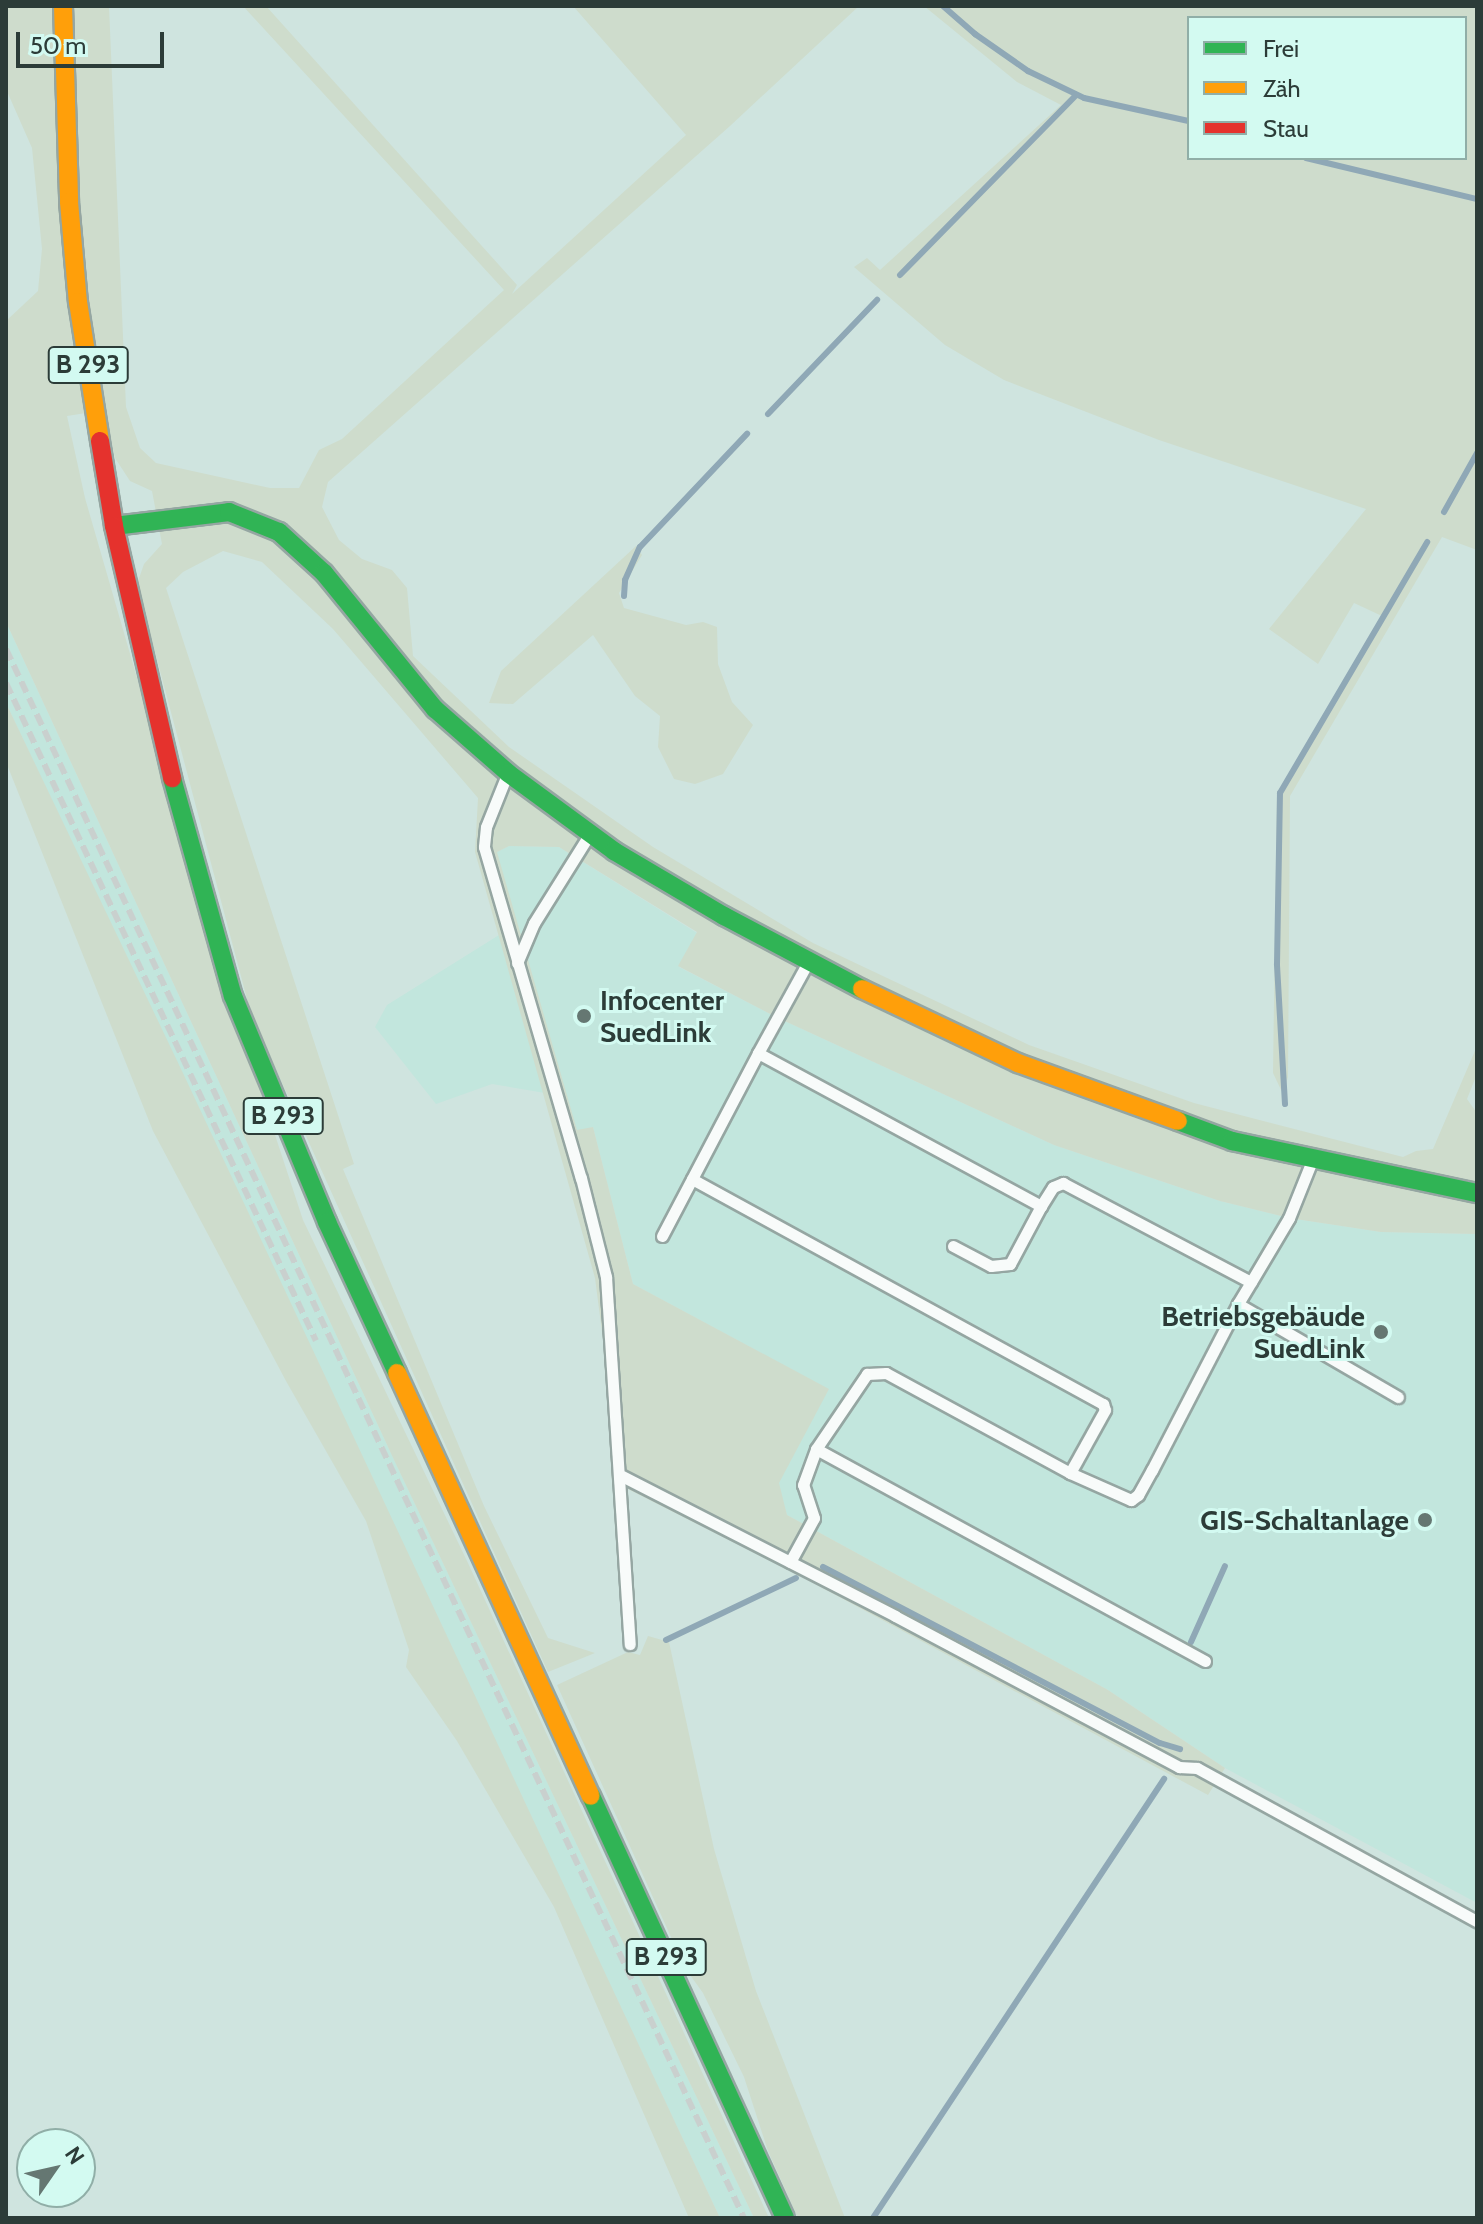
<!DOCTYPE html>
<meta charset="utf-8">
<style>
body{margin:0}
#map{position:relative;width:1483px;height:2224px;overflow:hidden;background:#cfe4df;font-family:Cabin,sans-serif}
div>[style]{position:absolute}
.built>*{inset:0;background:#c2e6dd}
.green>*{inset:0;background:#cedccc}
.stream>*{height:6px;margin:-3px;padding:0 3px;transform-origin:3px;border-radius:3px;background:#8fa8b6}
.roads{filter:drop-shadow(2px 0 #95a6a2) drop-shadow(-2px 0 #95a6a2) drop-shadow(0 2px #95a6a2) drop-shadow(0 -2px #95a6a2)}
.lane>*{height:11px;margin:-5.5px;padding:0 5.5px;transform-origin:5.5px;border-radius:5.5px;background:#f8fbfa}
.fast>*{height:18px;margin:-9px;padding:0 9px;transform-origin:9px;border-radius:9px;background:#30b455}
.slow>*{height:18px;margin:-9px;padding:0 9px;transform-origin:9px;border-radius:9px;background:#ff9f0a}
.jam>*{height:18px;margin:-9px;padding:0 9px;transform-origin:9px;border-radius:9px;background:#e5322d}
.rail>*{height:6px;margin-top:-3px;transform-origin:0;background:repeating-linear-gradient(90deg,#c9d0ce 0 12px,transparent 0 18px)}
.dots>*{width:22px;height:22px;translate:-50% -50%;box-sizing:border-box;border:4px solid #d3faf1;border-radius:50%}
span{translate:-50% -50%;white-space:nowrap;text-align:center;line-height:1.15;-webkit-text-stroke:6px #d3faf1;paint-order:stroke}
.shield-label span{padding:2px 6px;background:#d3faf1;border:2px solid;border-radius:6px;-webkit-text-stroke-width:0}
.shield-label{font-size:26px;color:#2c3c38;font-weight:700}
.poi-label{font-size:28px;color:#2c3c38;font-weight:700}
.left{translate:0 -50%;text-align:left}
.right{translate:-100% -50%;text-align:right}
.frame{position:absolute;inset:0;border:8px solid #2c3c38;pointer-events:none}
.legend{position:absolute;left:1187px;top:16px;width:280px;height:144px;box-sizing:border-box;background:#d3faf1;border:2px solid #90aea7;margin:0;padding:10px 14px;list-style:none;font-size:24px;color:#2c3c38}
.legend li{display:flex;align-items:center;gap:16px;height:40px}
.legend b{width:40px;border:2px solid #90aea7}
.north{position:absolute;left:16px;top:2128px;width:80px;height:80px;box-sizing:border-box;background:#d3faf1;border:2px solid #90aea7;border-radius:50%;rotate:56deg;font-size:22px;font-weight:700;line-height:32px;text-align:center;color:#2c3c38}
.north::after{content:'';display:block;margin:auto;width:28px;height:36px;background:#657772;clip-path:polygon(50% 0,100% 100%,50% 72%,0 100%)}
.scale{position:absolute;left:16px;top:32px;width:148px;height:36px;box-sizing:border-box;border:4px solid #2c3c38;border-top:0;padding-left:10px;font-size:24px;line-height:28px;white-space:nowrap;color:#2c3c38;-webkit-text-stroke:6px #d3faf1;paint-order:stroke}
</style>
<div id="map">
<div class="built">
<i style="clip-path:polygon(6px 622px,395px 1462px,754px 2218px,720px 2218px,6px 703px)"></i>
<i style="clip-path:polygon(509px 846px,559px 847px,697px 933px,679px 967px,776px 1017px,1054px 1145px,1220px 1201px,1289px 1218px,1381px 1232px,1477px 1234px,1477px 1903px,1225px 1768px,1108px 1690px,787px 1515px,778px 1483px,828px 1389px,633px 1284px,593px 1127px,577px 1131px,497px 856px,497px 852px)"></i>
<i style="clip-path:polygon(499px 935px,545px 1093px,492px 1084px,436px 1104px,375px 1027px,387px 1005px)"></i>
</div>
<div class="green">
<i style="clip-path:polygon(6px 6px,109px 6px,126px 407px,140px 448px,156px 463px,270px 488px,299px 488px,319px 450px,342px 439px,504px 290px,243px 6px,266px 6px,517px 285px,512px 294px,686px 135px,573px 6px,859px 6px,730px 126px,328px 482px,322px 507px,339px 540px,362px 559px,392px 570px,407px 588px,413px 656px,509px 747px,653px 847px,813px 943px,1029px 1045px,1194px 1103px,1403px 1157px,1416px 1151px,1433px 1149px,1477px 1046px,1477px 1074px,1467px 1099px,1477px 1113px,1477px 1234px,1381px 1232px,1289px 1218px,1220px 1201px,1054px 1145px,776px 1017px,678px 966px,697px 932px,559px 847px,509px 846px,497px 852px,577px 1130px,593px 1127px,633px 1284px,829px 1389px,779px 1483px,787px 1515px,1108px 1690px,1225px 1768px,1208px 1795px,804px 1578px,612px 1481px,605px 1355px,595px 1278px,475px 852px,478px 798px,333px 629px,262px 562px,223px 551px,183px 572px,166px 588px,354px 1164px,343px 1169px,484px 1506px,548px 1638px,595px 1653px,548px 1672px,251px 1014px,137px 584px,144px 564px,162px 544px,152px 491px,130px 481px,115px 458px,105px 410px,67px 416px,85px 498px,226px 986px,303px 1220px,468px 1563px,769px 2218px,754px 2218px,395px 1462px,6px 622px,6px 321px,38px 291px,42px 249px,32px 148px,6px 89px)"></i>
<i style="clip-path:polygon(evenodd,924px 6px,1477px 6px,1477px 550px,1442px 537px,1290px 796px,1288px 1077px,1283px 1094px,1273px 1073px,1277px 794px,1382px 616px,1354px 603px,1318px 664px,1269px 629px,1366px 509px,1159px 440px,1004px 380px,945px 345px,854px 267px,867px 258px,880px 270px,1061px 105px,1017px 82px,924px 6px,1189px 18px,1465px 18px,1465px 158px,1189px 158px,1189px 18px)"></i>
<i style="clip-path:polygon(636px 546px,642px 555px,619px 593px,624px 608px,686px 625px,703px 622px,717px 627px,718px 664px,732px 702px,753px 725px,723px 774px,695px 784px,674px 779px,658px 747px,660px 716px,635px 696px,593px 635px,513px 704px,489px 703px,501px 671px)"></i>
<i style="clip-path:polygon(6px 703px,182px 1071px,720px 2218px,689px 2218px,554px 1907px,457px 1741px,406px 1667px,409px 1650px,366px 1521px,286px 1381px,153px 1131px,6px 762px)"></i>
<i style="clip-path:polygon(648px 1636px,669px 1642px,714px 1849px,756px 1991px,845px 2218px,798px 2218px,768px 2151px,744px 2077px,703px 1993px,685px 1968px,557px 1685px,628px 1652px,640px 1655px)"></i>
</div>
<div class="stream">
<i style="left:943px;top:6px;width:43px;rotate:41.2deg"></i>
<i style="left:975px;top:34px;width:65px;rotate:34.9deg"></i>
<i style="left:1028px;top:71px;width:62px;rotate:25.7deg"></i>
<i style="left:1084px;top:98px;width:107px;rotate:12.4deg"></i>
<i style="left:1306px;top:158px;width:176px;rotate:13.5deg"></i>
<i style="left:900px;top:275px;width:252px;rotate:-45.6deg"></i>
<i style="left:768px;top:414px;width:158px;rotate:-46.3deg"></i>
<i style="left:1444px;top:512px;width:68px;rotate:-60.8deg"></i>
<i style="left:624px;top:596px;width:16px;rotate:-86deg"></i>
<i style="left:625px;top:580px;width:36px;rotate:-66deg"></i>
<i style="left:640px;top:547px;width:156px;rotate:-46.6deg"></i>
<i style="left:1285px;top:1104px;width:140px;rotate:-93.3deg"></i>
<i style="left:1277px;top:964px;width:171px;rotate:-89deg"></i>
<i style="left:1280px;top:793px;width:291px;rotate:-59.6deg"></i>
<i style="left:823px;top:1567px;width:380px;rotate:27.6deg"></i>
<i style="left:1160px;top:1743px;width:21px;rotate:17deg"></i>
<i style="left:666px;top:1640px;width:144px;rotate:-25.5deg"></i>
<i style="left:1191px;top:1642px;width:83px;rotate:-65.9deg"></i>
<i style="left:873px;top:2218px;width:527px;rotate:-56.46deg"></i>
</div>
<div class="roads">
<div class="lane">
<i style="left:506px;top:777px;width:54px;rotate:111.8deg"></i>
<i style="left:486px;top:827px;width:20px;rotate:96deg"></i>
<i style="left:484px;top:847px;width:345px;rotate:73.7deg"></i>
<i style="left:581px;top:1178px;width:102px;rotate:75.8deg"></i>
<i style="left:606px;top:1277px;width:368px;rotate:86.3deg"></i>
<i style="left:517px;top:963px;width:43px;rotate:-67deg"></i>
<i style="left:534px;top:923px;width:104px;rotate:-58deg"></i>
<i style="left:758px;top:1053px;width:104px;rotate:-61.2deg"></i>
<i style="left:692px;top:1179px;width:469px;rotate:28.7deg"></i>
<i style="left:1103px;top:1404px;width:6px;rotate:72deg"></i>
<i style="left:1105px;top:1410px;width:72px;rotate:119.1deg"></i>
<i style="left:662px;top:1236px;width:207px;rotate:-62.3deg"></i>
<i style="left:758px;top:1053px;width:322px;rotate:28.4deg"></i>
<i style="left:1041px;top:1206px;width:22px;rotate:-58deg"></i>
<i style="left:1053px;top:1187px;width:11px;rotate:-22deg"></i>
<i style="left:1063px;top:1183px;width:212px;rotate:27.8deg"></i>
<i style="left:1251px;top:1282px;width:26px;rotate:121deg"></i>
<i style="left:1238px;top:1304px;width:185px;rotate:30.2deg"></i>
<i style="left:953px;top:1246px;width:43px;rotate:27.8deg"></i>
<i style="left:991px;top:1266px;width:19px;rotate:-6deg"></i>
<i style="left:1010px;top:1264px;width:66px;rotate:-61.9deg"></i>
<i style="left:1251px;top:1282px;width:74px;rotate:-59.3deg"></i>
<i style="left:1289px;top:1218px;width:59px;rotate:-68.2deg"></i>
<i style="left:622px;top:1476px;width:307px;rotate:27.1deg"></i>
<i style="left:895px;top:1616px;width:322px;rotate:28deg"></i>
<i style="left:1179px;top:1767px;width:18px;rotate:3deg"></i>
<i style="left:1197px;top:1768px;width:319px;rotate:28.7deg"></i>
<i style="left:790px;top:1562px;width:50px;rotate:-61.4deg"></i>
<i style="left:814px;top:1518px;width:35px;rotate:-108deg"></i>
<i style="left:803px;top:1485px;width:38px;rotate:-70deg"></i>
<i style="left:1205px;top:1661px;width:443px;rotate:-151.4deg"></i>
<i style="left:816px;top:1449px;width:91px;rotate:-55.8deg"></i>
<i style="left:867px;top:1374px;width:19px;rotate:-3deg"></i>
<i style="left:886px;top:1373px;width:209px;rotate:28.5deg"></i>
<i style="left:1070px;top:1473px;width:67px;rotate:23.9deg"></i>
<i style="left:1131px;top:1500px;width:9px;rotate:-36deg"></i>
<i style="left:1138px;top:1495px;width:29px;rotate:-61deg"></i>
<i style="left:1152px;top:1470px;width:187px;rotate:-62.6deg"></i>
</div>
<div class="fast">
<i style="left:114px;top:526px;width:116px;rotate:-6.9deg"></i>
<i style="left:229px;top:512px;width:54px;rotate:21.8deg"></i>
<i style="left:279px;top:532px;width:61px;rotate:42.3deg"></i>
<i style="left:324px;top:573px;width:176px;rotate:50.8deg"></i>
<i style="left:435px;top:709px;width:97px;rotate:41.2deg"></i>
<i style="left:508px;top:773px;width:132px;rotate:36.3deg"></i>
<i style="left:614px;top:851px;width:128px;rotate:30.6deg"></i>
<i style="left:724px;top:916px;width:156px;rotate:27.9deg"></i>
<i style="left:172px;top:778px;width:226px;rotate:74.4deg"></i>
<i style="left:233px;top:996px;width:245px;rotate:67.4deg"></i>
<i style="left:327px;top:1222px;width:166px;rotate:65.1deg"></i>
<i style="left:1178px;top:1121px;width:58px;rotate:20.3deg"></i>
<i style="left:1232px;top:1141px;width:250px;rotate:12deg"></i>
<i style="left:591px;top:1796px;width:464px;rotate:65.3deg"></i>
</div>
<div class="slow">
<i style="left:63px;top:6px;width:196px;rotate:88.2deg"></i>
<i style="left:69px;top:202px;width:100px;rotate:84.9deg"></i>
<i style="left:78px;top:302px;width:141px;rotate:81deg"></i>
<i style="left:862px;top:989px;width:173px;rotate:25.4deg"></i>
<i style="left:1018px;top:1063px;width:170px;rotate:19.9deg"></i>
<i style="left:397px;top:1373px;width:465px;rotate:65.4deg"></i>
</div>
<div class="jam">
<i style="left:100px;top:441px;width:86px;rotate:80.6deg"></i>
<i style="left:114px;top:526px;width:259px;rotate:77deg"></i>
</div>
</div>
<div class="rail">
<i style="left:6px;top:649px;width:1734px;rotate:64.81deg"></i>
<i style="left:6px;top:683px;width:727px;rotate:64.77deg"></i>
</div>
<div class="dots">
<i style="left:584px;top:1016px;background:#657772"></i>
<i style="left:1381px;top:1332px;background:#657772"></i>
<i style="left:1425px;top:1520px;background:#657772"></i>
</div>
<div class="shield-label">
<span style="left:88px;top:365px">B 293</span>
<span style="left:283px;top:1116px">B 293</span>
<span style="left:666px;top:1957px">B 293</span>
</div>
<div class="poi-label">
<span class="left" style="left:600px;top:1016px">Infocenter<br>SuedLink</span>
<span class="right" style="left:1365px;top:1332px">Betriebsgebäude<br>SuedLink</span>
<span class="right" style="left:1409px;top:1520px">GIS-Schaltanlage</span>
</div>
<div class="frame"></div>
<ul class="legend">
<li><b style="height:10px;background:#30b455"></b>Frei</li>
<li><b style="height:10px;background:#ff9f0a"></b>Zäh</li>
<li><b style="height:10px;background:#e5322d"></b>Stau</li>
</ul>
<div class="north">N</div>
<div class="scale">50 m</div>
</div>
